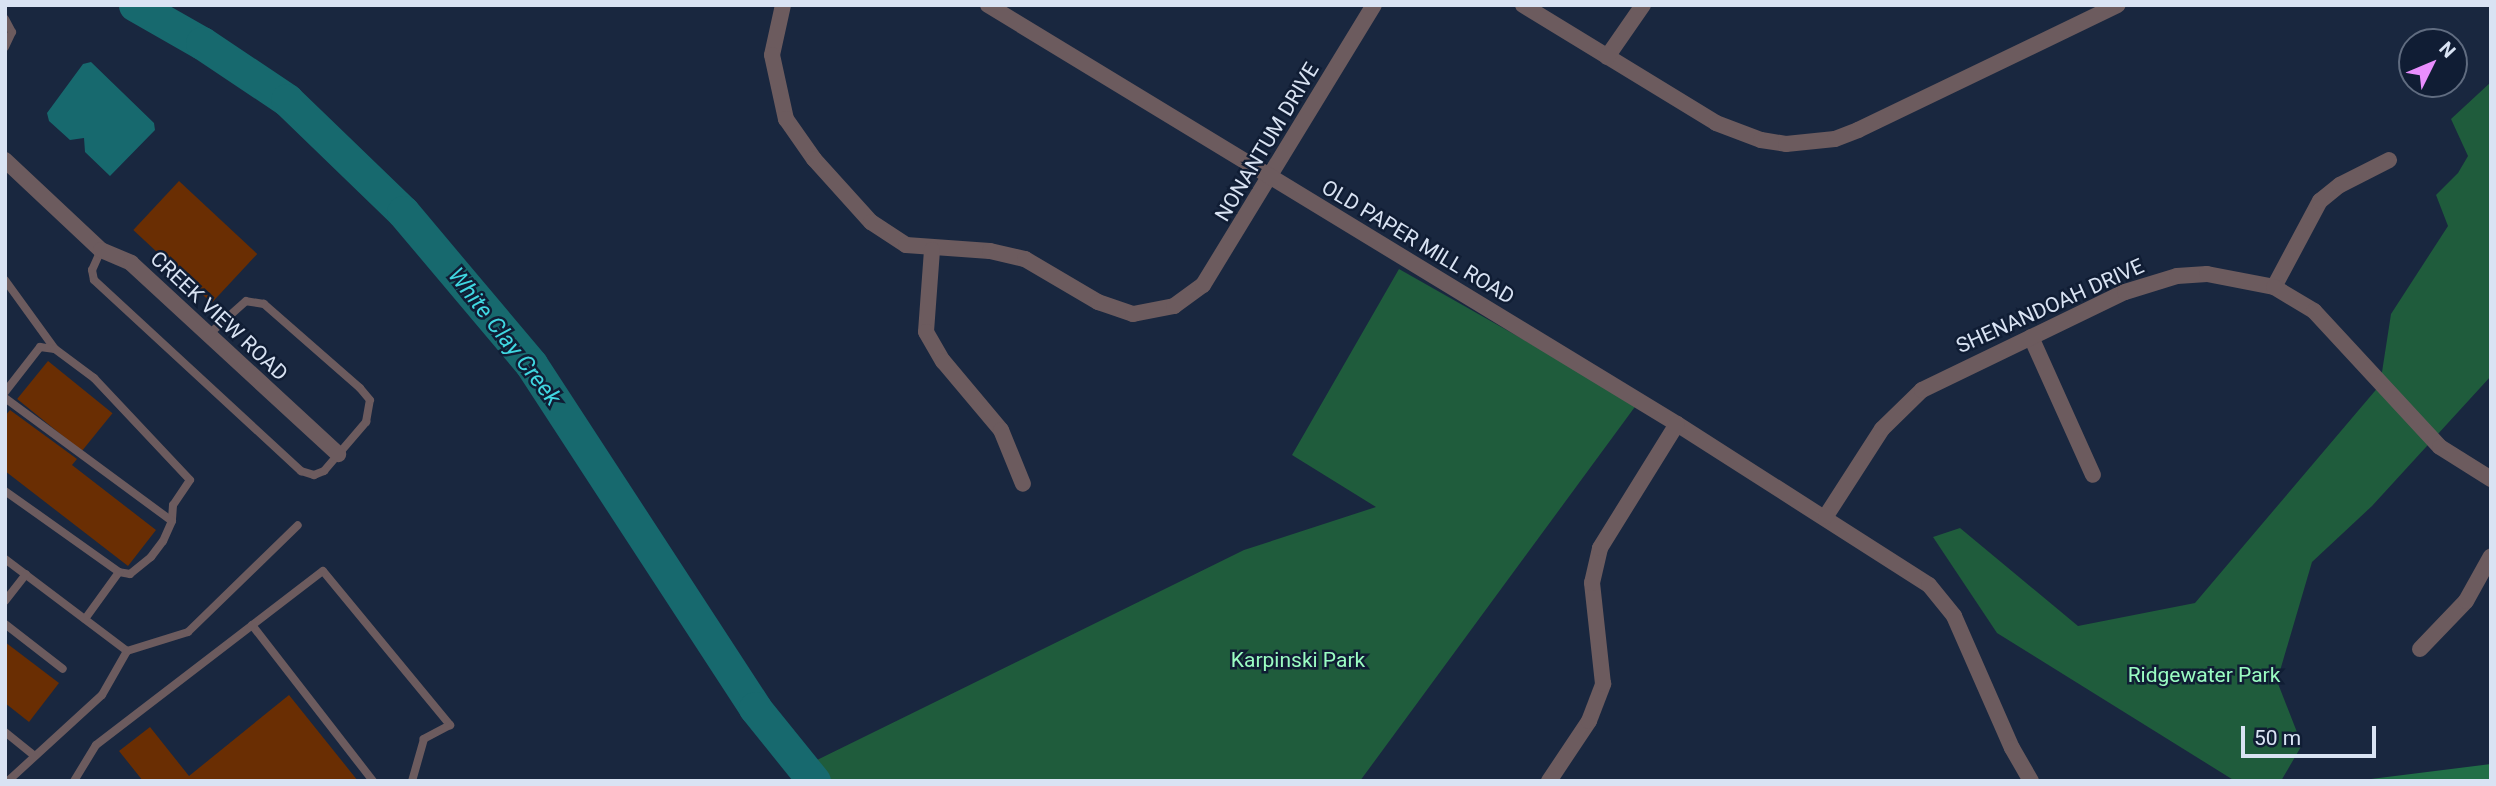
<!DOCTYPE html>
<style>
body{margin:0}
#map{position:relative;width:2496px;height:786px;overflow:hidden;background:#19273f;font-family:Roboto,sans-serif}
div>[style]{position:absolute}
.green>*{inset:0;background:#1f5c3c}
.forest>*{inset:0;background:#216f47}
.water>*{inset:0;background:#17696e}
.river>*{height:33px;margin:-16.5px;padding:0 16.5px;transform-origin:16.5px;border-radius:16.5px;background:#17696e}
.building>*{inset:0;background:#6a2e03;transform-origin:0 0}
.service>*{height:8px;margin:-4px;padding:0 4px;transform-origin:4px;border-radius:4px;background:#6c5b5e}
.minor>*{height:16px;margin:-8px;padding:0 8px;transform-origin:8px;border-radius:8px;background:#6c5b5e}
span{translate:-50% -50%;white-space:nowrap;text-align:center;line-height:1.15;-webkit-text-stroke:5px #101d34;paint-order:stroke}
.street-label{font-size:21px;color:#d9e3f3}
.park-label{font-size:21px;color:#9afcc2}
.water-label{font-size:23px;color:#40d7e1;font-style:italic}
.frame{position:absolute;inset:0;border:7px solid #d9e3f3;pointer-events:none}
.north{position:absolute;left:2398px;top:28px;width:70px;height:70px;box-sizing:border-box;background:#101d34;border:2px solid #606c80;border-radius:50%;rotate:47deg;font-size:19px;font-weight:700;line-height:28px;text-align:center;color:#d9e3f3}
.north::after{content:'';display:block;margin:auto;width:24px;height:32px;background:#e98efe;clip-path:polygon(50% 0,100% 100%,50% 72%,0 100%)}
.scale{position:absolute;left:2241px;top:726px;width:135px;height:32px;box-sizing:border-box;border:4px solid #d9e3f3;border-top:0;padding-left:9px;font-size:21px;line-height:24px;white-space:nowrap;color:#d9e3f3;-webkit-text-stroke:5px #101d34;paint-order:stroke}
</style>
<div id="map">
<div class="green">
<i style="clip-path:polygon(2491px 82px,2491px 376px,2372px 506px,2312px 562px,2277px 681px,2302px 745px,2281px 781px,2235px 781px,1997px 633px,1933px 537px,1960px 528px,2078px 626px,2195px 603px,2380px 385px,2391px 314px,2448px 226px,2436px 195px,2458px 173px,2468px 156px,2451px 119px)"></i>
<i style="clip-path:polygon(1399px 269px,1637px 404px,1360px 781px,830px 781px,817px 760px,1244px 550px,1376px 507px,1292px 455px)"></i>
</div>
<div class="forest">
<i style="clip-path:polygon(2491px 764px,2491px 781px,2355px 781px)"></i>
</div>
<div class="water">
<i style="clip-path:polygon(91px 62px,154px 123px,155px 130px,110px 176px,85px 152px,84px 138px,70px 140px,49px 121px,47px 113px,83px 64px)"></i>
</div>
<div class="river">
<i style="left:135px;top:5px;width:77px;rotate:29.6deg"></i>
<i style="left:202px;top:43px;width:102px;rotate:33.8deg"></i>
<i style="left:287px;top:100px;width:161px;rotate:44deg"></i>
<i style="left:403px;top:212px;width:199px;rotate:49.9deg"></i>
<i style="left:531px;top:364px;width:411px;rotate:56.9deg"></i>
<i style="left:755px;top:708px;width:94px;rotate:51.1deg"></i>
</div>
<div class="building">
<i style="left:179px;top:181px;width:107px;height:67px;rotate:43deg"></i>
<i style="left:48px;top:361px;width:83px;height:49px;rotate:39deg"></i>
<i style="clip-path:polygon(10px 410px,77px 459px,72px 465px,156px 530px,128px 566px,5px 471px,5px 416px)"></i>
<i style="clip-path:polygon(5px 642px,59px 683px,29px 722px,5px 703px)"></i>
<i style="clip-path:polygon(289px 695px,358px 781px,143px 781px,119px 751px,150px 727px,189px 776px)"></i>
</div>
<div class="service">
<i style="left:5px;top:19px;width:15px;rotate:62deg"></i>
<i style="left:12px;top:32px;width:17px;rotate:115deg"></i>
<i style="left:101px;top:250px;width:22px;rotate:114deg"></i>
<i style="left:92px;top:270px;width:10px;rotate:79deg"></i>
<i style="left:94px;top:280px;width:282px;rotate:42.7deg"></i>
<i style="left:301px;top:471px;width:14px;rotate:17deg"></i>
<i style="left:314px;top:475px;width:11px;rotate:-22deg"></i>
<i style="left:324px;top:471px;width:65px;rotate:-49.4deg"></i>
<i style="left:366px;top:422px;width:22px;rotate:-80deg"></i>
<i style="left:370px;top:400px;width:16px;rotate:-130deg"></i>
<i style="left:360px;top:388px;width:128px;rotate:-138.8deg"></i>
<i style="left:264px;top:304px;width:18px;rotate:-171deg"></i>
<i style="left:246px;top:301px;width:51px;rotate:138.2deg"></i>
<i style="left:5px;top:280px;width:85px;rotate:54.1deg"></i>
<i style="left:5px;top:392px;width:57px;rotate:-52.1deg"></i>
<i style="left:40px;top:347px;width:15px;rotate:8deg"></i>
<i style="left:55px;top:349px;width:49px;rotate:36.6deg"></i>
<i style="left:94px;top:378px;width:140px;rotate:46.7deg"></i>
<i style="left:190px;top:480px;width:30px;rotate:124deg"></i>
<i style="left:173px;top:505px;width:16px;rotate:94deg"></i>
<i style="left:172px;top:521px;width:22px;rotate:114deg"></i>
<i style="left:163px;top:541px;width:20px;rotate:127deg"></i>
<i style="left:151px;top:557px;width:27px;rotate:141deg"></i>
<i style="left:130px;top:574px;width:11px;rotate:-170deg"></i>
<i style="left:119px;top:572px;width:140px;rotate:-144.6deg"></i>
<i style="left:5px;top:398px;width:207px;rotate:36.4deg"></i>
<i style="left:5px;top:559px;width:153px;rotate:37deg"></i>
<i style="left:5px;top:601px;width:34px;rotate:-52deg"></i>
<i style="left:85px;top:619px;width:58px;rotate:-54.1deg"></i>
<i style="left:5px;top:624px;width:73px;rotate:37.8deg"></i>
<i style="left:252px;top:625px;width:197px;rotate:52.2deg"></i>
<i style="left:5px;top:732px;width:38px;rotate:39deg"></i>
<i style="left:8px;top:781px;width:127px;rotate:-42.5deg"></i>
<i style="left:102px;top:695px;width:51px;rotate:-60.4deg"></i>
<i style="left:127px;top:651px;width:64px;rotate:-17.3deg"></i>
<i style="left:188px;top:632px;width:153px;rotate:-44.2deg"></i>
<i style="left:74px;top:781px;width:42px;rotate:-58.6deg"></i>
<i style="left:96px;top:745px;width:286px;rotate:-37.5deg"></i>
<i style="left:323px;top:571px;width:200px;rotate:50.5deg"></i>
<i style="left:450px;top:725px;width:30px;rotate:152deg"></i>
<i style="left:424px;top:739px;width:44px;rotate:105.9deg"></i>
</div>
<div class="minor">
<i style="left:783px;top:5px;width:51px;rotate:102.4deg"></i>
<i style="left:772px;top:55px;width:66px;rotate:77.7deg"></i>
<i style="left:786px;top:119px;width:49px;rotate:55deg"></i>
<i style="left:814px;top:159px;width:85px;rotate:47.9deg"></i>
<i style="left:871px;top:222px;width:42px;rotate:33.3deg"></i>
<i style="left:906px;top:245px;width:84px;rotate:4.1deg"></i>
<i style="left:990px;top:251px;width:36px;rotate:13deg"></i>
<i style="left:1025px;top:259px;width:85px;rotate:30.5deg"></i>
<i style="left:1098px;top:302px;width:37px;rotate:19deg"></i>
<i style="left:1133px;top:314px;width:42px;rotate:-11deg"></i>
<i style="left:1174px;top:306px;width:36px;rotate:-36deg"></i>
<i style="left:1203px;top:285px;width:328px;rotate:-58.6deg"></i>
<i style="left:988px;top:5px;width:806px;rotate:31.3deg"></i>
<i style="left:1677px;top:424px;width:299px;rotate:32.6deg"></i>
<i style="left:1929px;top:585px;width:40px;rotate:51deg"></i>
<i style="left:1954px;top:616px;width:144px;rotate:66.3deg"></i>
<i style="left:2012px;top:748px;width:38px;rotate:60deg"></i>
<i style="left:1523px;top:5px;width:226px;rotate:31.4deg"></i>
<i style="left:1716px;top:123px;width:48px;rotate:20.7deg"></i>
<i style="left:1761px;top:140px;width:25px;rotate:9deg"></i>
<i style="left:1786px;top:144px;width:49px;rotate:-5.8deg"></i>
<i style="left:1835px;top:139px;width:25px;rotate:-21deg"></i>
<i style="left:1858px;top:130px;width:288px;rotate:-25.7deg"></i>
<i style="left:1607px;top:57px;width:63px;rotate:-55.3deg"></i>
<i style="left:5px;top:160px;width:132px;rotate:43.2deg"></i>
<i style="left:101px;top:250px;width:33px;rotate:23deg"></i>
<i style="left:131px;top:263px;width:282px;rotate:42.7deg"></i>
<i style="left:932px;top:250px;width:82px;rotate:94.2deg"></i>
<i style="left:926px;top:332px;width:34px;rotate:60deg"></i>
<i style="left:943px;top:361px;width:90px;rotate:50deg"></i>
<i style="left:1001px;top:430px;width:58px;rotate:67.8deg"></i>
<i style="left:2274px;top:287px;width:98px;rotate:-61.9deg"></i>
<i style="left:2320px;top:201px;width:26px;rotate:-39deg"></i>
<i style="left:2340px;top:185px;width:55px;rotate:-27deg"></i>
<i style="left:2031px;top:337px;width:151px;rotate:65.8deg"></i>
<i style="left:1826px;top:516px;width:103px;rotate:-57.2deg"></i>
<i style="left:1882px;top:429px;width:56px;rotate:-44.3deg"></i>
<i style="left:1922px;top:390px;width:225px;rotate:-25.8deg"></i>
<i style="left:2125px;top:292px;width:54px;rotate:-17.1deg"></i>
<i style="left:2177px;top:276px;width:30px;rotate:-4deg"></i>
<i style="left:2207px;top:274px;width:68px;rotate:11deg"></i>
<i style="left:2274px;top:287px;width:47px;rotate:31deg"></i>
<i style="left:2314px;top:311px;width:185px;rotate:47.2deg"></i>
<i style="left:2440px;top:447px;width:60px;rotate:32.1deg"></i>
<i style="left:2420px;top:649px;width:66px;rotate:-46.2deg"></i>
<i style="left:2466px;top:601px;width:51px;rotate:-60.9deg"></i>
<i style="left:1549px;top:781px;width:72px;rotate:-56.3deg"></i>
<i style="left:1589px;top:721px;width:40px;rotate:-69deg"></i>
<i style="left:1603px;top:684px;width:102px;rotate:-96.2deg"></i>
<i style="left:1592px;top:583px;width:36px;rotate:-77deg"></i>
<i style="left:1600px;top:548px;width:146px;rotate:-58.2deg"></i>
</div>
<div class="street-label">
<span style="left:1267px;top:142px;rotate:-59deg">NONANTUM DRIVE</span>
<span style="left:1418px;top:242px;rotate:31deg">OLD PAPER MILL ROAD</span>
<span style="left:2050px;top:306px;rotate:-24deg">SHENANDOAH DRIVE</span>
<span style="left:219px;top:316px;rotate:43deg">CREEK VIEW ROAD</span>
</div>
<div class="park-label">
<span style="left:1298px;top:660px">Karpinski Park</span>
<span style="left:2204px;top:675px">Ridgewater Park</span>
</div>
<div class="water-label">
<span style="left:504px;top:337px;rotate:52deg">White Clay Creek</span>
</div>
<div class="frame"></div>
<div class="north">N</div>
<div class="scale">50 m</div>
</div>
